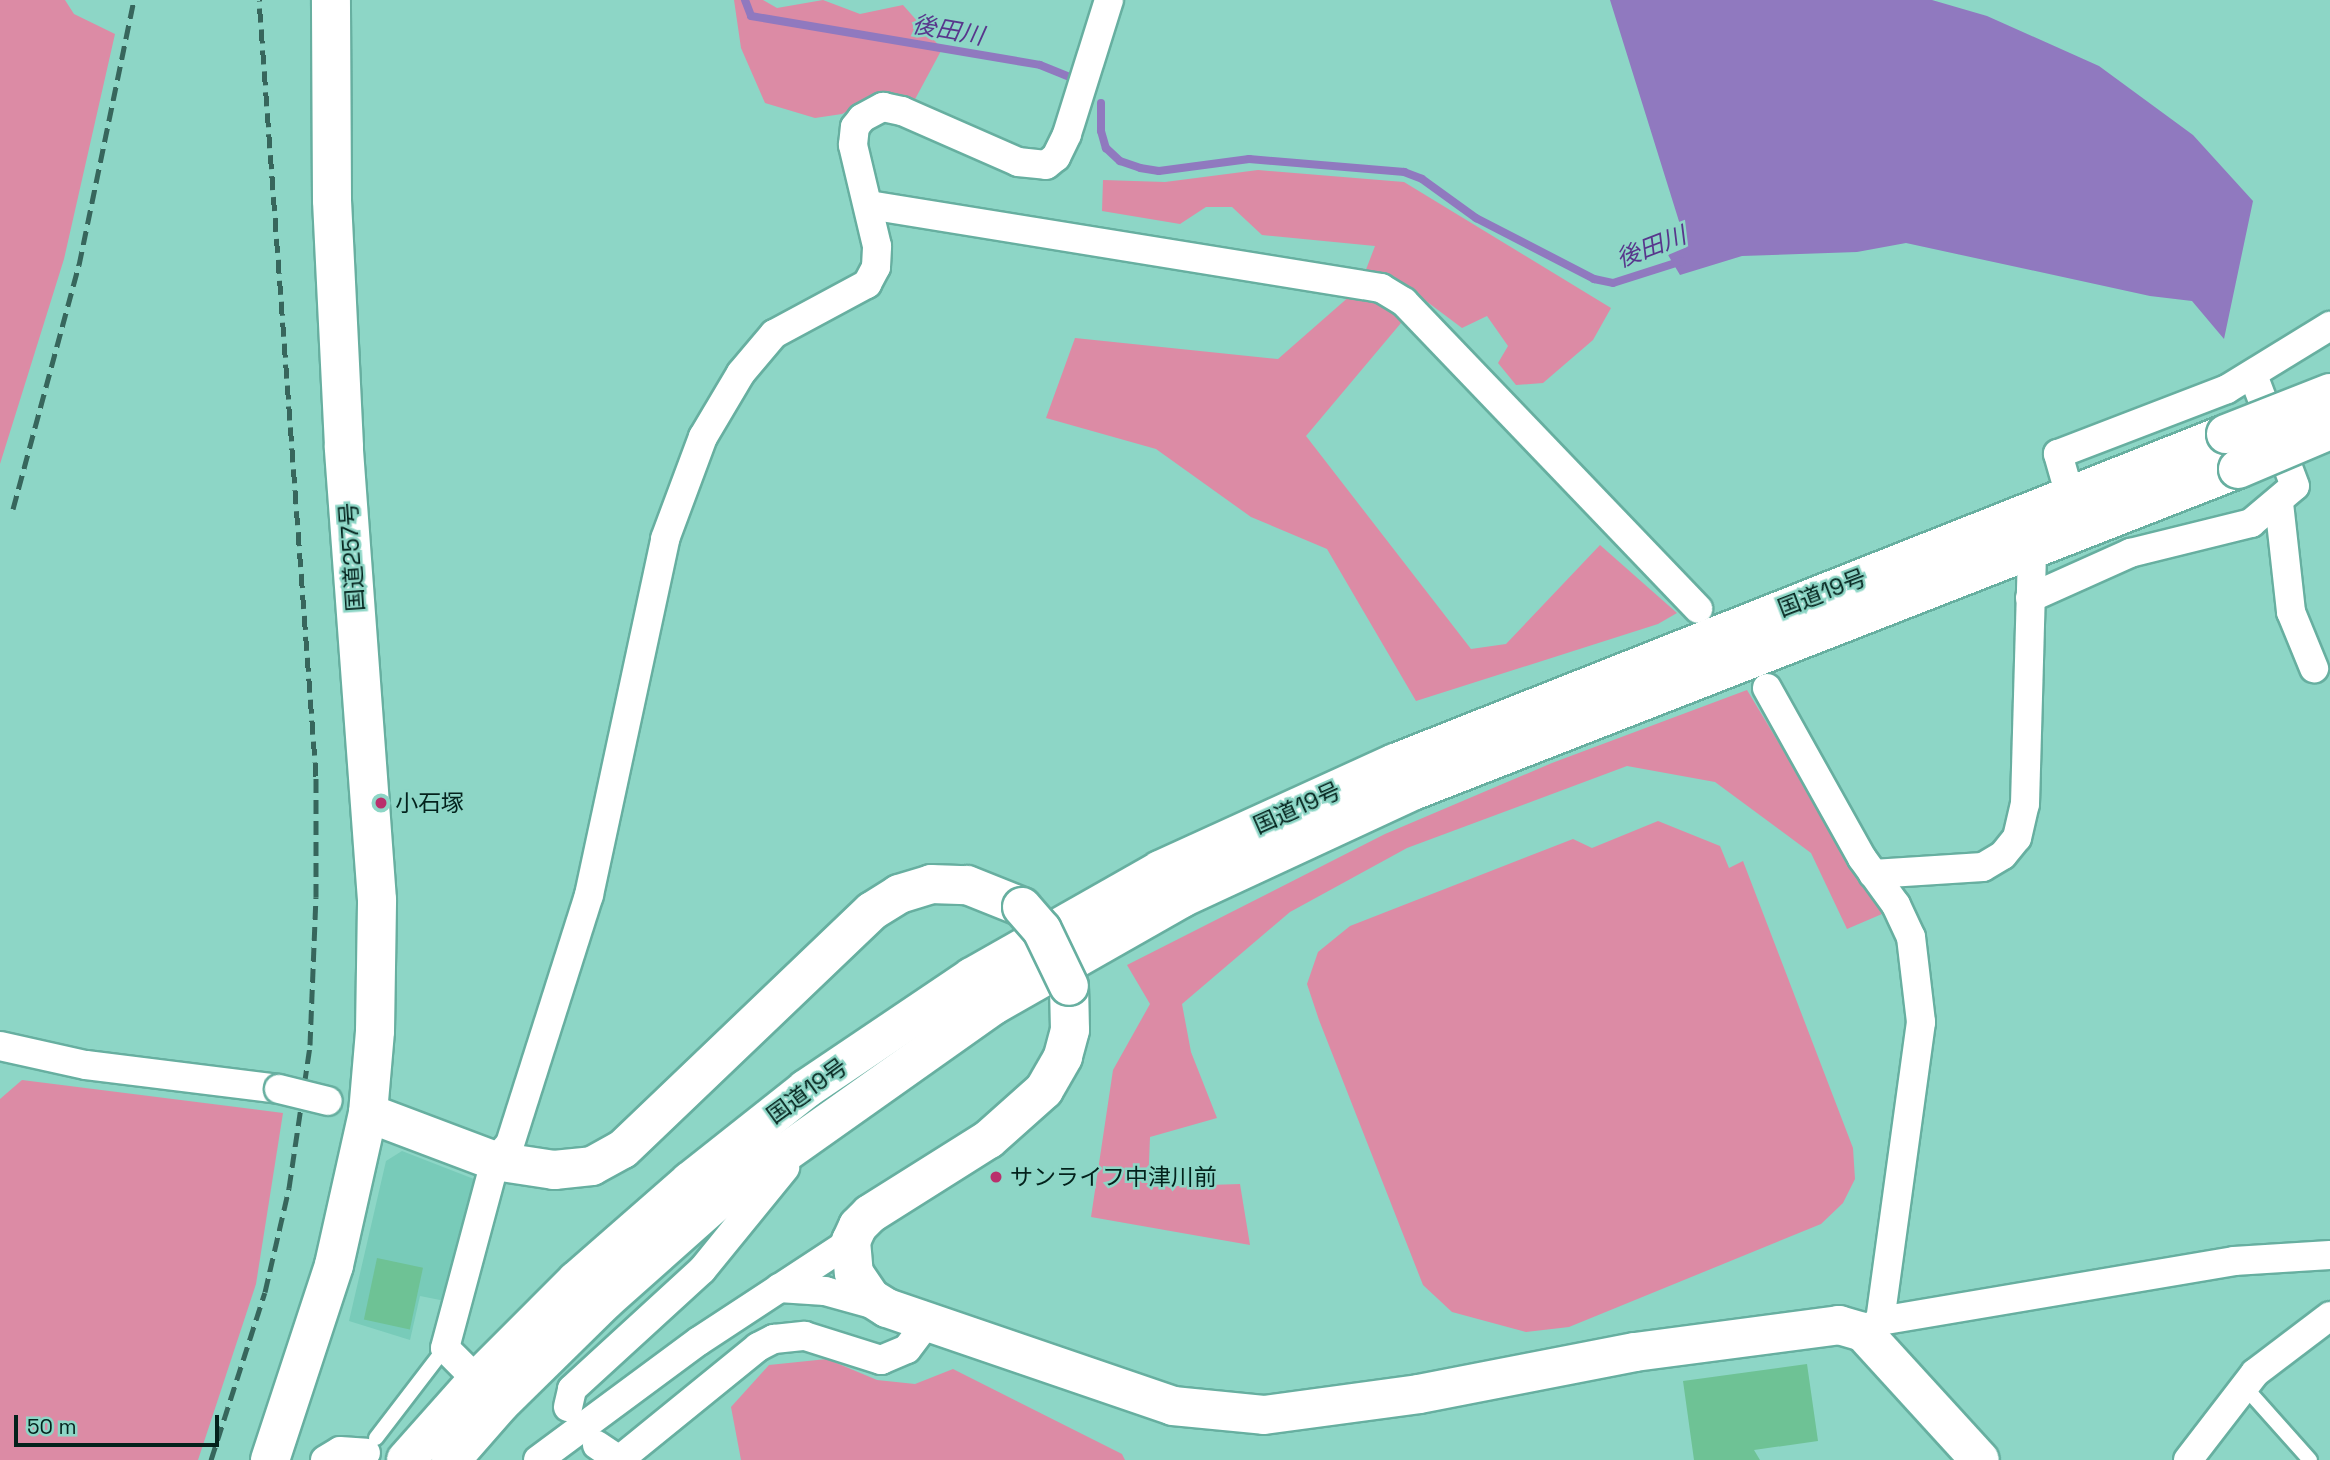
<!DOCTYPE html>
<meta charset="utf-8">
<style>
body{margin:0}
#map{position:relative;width:2330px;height:1460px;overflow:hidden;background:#8dd6c6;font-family:"Space Grotesk","Noto Sans JP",sans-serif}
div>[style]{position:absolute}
.built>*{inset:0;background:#78cbb9}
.green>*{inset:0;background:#dc8ba5}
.water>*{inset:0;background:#9079bf}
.stream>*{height:8px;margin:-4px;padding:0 4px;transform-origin:4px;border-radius:4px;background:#9079bf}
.building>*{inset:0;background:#6ec295;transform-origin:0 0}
.roads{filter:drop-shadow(2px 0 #67afa0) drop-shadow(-2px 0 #67afa0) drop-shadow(0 2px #67afa0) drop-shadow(0 -2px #67afa0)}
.lane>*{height:14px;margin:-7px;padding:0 7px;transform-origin:7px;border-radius:7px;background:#fff}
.street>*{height:28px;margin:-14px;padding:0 14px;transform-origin:14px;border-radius:14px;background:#fff}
.secondary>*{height:38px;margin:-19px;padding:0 19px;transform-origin:19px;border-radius:19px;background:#fff}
.highway>*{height:38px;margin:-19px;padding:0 19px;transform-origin:19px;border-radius:19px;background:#fff}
.rail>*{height:5px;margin-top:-2.5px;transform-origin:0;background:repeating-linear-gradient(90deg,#37665c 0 14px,transparent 0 21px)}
.bridges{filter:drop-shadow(2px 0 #67afa0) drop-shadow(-2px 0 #67afa0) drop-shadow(0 2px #67afa0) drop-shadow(0 -2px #67afa0)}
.street-bridge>*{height:28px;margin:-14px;padding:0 14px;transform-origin:14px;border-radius:14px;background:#fff}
.secondary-bridge>*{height:38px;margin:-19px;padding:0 19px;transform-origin:19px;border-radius:19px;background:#fff}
.highway-bridge>*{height:38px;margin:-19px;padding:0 19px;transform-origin:19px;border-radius:19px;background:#fff}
.dots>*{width:19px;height:19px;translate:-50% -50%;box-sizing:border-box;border:4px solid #8dd6c6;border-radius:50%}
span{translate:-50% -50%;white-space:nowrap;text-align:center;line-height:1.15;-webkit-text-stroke:5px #8dd6c6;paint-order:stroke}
.street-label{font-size:23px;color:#03221c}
.poi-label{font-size:23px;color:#03221c}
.left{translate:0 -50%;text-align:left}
.water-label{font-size:24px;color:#58368c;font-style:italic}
.scale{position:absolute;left:14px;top:1415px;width:205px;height:32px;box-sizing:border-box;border:4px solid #03221c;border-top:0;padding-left:9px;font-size:21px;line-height:24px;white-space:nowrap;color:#03221c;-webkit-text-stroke:5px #8dd6c6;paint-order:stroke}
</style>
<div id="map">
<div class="built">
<i style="clip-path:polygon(402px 1151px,479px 1181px,445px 1301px,420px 1296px,410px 1340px,349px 1321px,386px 1161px)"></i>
</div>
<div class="green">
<i style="clip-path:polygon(0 0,65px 0,74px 14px,115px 34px,64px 259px,0 464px)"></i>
<i style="clip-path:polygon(734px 0,763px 0,777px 8px,823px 0,860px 14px,903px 5px,942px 49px,913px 103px,872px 98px,842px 114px,815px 118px,765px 103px,741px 48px)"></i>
<i style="clip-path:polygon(1258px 170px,1404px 182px,1611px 308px,1593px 340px,1543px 383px,1516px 385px,1498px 363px,1508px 346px,1487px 316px,1462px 328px,1422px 298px,1306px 436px,1471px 649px,1506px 644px,1600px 545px,1677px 613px,1658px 624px,1416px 701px,1327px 549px,1251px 517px,1156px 449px,1046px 418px,1075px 338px,1278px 359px,1359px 288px,1375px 246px,1262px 235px,1232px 207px,1206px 207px,1180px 224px,1102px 211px,1103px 180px,1165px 182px)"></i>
<i style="clip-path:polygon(1747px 690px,1882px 914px,1847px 929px,1811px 853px,1715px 782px,1627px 766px,1407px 848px,1290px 912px,1182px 1004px,1191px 1052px,1217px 1118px,1150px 1137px,1148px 1187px,1240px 1184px,1250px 1245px,1091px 1217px,1113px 1070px,1150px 1004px,1127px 965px,1385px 834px,1552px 763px)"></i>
<i style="clip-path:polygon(1658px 821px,1720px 846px,1729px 868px,1743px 861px,1853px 1148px,1855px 1179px,1843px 1203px,1821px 1224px,1569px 1327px,1526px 1332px,1452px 1312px,1423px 1285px,1319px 1020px,1307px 984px,1318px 952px,1350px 926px,1573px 839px,1592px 848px)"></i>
<i style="clip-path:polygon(22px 1080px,283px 1113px,256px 1284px,198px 1460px,0 1460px,0 1099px)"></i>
<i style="clip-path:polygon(827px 1359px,877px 1380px,915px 1384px,953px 1369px,1122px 1454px,1125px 1460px,741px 1460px,731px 1407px,769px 1365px)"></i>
</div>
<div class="water">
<i style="clip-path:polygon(1610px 0,1932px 0,1987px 16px,2099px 66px,2193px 135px,2253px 201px,2224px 339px,2192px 301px,2150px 296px,1906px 243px,1857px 252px,1742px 256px,1680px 275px,1668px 255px,1687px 247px)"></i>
</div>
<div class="stream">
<i style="left:745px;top:0;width:17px;rotate:69deg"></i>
<i style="left:751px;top:16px;width:293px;rotate:9.6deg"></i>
<i style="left:1040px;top:65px;width:32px;rotate:22deg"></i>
<i style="left:1101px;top:103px;width:28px;rotate:90deg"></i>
<i style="left:1101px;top:131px;width:18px;rotate:74deg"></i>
<i style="left:1106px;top:148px;width:19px;rotate:43deg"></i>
<i style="left:1120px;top:161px;width:21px;rotate:19deg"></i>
<i style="left:1140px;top:168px;width:19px;rotate:9deg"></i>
<i style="left:1159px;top:171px;width:91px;rotate:-7.6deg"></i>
<i style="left:1249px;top:159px;width:156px;rotate:4.8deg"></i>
<i style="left:1404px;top:172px;width:19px;rotate:21deg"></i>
<i style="left:1422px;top:179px;width:67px;rotate:35.8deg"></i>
<i style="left:1476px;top:218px;width:133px;rotate:27.3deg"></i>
<i style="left:1594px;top:279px;width:19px;rotate:12deg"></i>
<i style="left:1613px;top:283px;width:72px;rotate:-17.7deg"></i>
</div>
<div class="building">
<i style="left:377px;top:1258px;width:47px;height:63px;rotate:12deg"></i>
<i style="clip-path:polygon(1807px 1364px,1818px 1441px,1754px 1450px,1760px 1460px,1694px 1460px,1683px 1381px)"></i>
</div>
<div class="roads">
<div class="lane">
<i style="left:2244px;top:1386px;width:99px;rotate:48.3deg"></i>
<i style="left:376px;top:1438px;width:113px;rotate:-52.5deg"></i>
</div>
<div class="street">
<i style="left:869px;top:205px;width:519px;rotate:9.21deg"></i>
<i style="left:1381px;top:288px;width:27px;rotate:31deg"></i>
<i style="left:1404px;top:302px;width:425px;rotate:46.2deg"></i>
<i style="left:2070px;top:496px;width:44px;rotate:-105.9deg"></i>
<i style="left:2058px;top:454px;width:181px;rotate:-21deg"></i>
<i style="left:2227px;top:389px;width:121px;rotate:-31.5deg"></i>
<i style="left:2279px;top:503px;width:110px;rotate:83.7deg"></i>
<i style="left:2291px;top:612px;width:61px;rotate:67.7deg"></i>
<i style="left:2030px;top:598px;width:110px;rotate:-24.2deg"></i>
<i style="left:2130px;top:553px;width:125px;rotate:-13.9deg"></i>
<i style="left:2251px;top:523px;width:57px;rotate:-40.1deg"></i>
<i style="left:2295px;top:486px;width:119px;rotate:-110.7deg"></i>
<i style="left:1767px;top:688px;width:195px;rotate:60.8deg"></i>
<i style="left:1862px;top:858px;width:58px;rotate:54.1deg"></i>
<i style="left:1896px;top:905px;width:35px;rotate:65deg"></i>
<i style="left:1911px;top:937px;width:86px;rotate:83.3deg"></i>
<i style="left:1921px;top:1022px;width:302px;rotate:97.8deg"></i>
<i style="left:1873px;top:874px;width:110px;rotate:-3.6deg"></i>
<i style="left:1983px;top:867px;width:23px;rotate:-31deg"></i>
<i style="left:2003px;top:855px;width:22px;rotate:-51deg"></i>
<i style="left:2017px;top:838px;width:35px;rotate:-77deg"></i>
<i style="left:2025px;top:804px;width:256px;rotate:-88.4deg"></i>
<i style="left:0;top:1046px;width:88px;rotate:12.5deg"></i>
<i style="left:86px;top:1065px;width:194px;rotate:7.1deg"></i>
<i style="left:779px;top:1288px;width:46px;rotate:3.7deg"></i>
<i style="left:825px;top:1291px;width:60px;rotate:15.4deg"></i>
<i style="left:1865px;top:1330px;width:17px;rotate:-31deg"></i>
<i style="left:1880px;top:1321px;width:359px;rotate:-9.6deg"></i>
<i style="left:2234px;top:1261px;width:96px;rotate:-3.6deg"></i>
<i style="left:477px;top:1380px;width:45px;rotate:-135deg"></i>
<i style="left:445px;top:1348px;width:194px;rotate:-75deg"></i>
<i style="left:495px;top:1161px;width:23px;rotate:-49deg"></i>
<i style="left:510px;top:1144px;width:261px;rotate:-72.4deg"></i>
<i style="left:589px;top:895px;width:364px;rotate:-77.9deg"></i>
<i style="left:665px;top:539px;width:109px;rotate:-69.6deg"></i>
<i style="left:703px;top:437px;width:74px;rotate:-59.3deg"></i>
<i style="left:741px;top:373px;width:51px;rotate:-49.8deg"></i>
<i style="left:774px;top:334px;width:106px;rotate:-28.3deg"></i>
<i style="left:867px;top:284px;width:19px;rotate:-62deg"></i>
<i style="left:876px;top:267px;width:21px;rotate:-87deg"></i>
<i style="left:877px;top:246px;width:104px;rotate:-103.4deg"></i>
<i style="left:853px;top:145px;width:18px;rotate:-84deg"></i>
<i style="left:855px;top:127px;width:11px;rotate:-52deg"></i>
<i style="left:862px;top:118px;width:24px;rotate:-28deg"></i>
<i style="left:883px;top:107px;width:19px;rotate:12deg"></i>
<i style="left:902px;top:111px;width:127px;rotate:23.7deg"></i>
<i style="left:1018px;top:162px;width:28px;rotate:6deg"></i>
<i style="left:1046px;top:165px;width:13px;rotate:-39deg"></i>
<i style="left:1056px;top:157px;width:25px;rotate:-64deg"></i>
<i style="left:1067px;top:134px;width:140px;rotate:-72.6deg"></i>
<i style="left:568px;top:1407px;width:18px;rotate:-77deg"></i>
<i style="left:572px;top:1389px;width:176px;rotate:-42.5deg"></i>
<i style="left:702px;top:1270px;width:132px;rotate:-50.9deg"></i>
<i style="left:597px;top:1445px;width:27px;rotate:34deg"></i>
<i style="left:325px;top:1460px;width:17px;rotate:-31deg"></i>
<i style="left:340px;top:1451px;width:26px;rotate:4deg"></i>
<i style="left:538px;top:1460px;width:200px;rotate:-36.5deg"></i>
<i style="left:699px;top:1341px;width:182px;rotate:-33.3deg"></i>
<i style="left:619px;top:1460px;width:179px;rotate:-39.1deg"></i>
<i style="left:758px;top:1347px;width:18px;rotate:-27deg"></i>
<i style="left:774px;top:1339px;width:31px;rotate:-6deg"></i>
<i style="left:805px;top:1336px;width:80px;rotate:17.5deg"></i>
<i style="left:881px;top:1360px;width:28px;rotate:-23deg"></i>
<i style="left:907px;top:1349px;width:35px;rotate:-53deg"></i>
<i style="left:2188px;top:1460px;width:110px;rotate:-52.4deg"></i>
<i style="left:2255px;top:1373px;width:94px;rotate:-37.2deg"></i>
</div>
<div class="secondary">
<i style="left:1069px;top:986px;width:44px;rotate:88.7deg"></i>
<i style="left:1070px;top:1030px;width:28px;rotate:105deg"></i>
<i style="left:1063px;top:1057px;width:38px;rotate:120deg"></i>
<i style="left:1044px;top:1090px;width:74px;rotate:138.3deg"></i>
<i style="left:989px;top:1139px;width:141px;rotate:147.8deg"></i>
<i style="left:870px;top:1214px;width:17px;rotate:135deg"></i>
<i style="left:858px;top:1226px;width:17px;rotate:115deg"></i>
<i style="left:851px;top:1241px;width:32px;rotate:85deg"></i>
<i style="left:854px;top:1273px;width:30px;rotate:56deg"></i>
<i style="left:871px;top:1298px;width:19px;rotate:32deg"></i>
<i style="left:887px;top:1308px;width:302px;rotate:18.9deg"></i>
<i style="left:1173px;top:1406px;width:91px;rotate:5.6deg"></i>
<i style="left:1264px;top:1415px;width:156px;rotate:-7.7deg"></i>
<i style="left:1419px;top:1394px;width:220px;rotate:-11deg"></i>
<i style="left:1635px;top:1352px;width:206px;rotate:-7.5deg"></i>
<i style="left:1839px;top:1325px;width:25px;rotate:16deg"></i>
<i style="left:1863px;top:1332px;width:173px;rotate:47.6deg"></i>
<i style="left:368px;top:1113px;width:136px;rotate:20.7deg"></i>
<i style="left:495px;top:1161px;width:60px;rotate:8.7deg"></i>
<i style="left:554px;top:1170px;width:38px;rotate:-6deg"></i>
<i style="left:592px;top:1166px;width:35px;rotate:-29deg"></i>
<i style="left:623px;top:1149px;width:344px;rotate:-43.7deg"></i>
<i style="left:872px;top:911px;width:32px;rotate:-32deg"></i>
<i style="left:899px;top:894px;width:34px;rotate:-17deg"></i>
<i style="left:931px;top:884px;width:36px;rotate:2deg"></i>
<i style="left:967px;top:885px;width:59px;rotate:21.8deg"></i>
</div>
<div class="highway">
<i style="left:270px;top:1460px;width:205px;rotate:-71.8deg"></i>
<i style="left:334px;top:1265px;width:156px;rotate:-77.4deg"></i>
<i style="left:368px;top:1113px;width:82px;rotate:-85.1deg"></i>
<i style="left:375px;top:1031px;width:131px;rotate:-89.1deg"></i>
<i style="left:377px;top:900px;width:455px;rotate:-94.2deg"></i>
<i style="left:344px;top:446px;width:246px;rotate:-92.8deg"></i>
<i style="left:332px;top:200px;width:200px;rotate:-90.3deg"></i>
<i style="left:406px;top:1460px;width:107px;rotate:-48.4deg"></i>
<i style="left:477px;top:1380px;width:141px;rotate:-45deg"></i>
<i style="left:577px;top:1280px;width:150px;rotate:-41.2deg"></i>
<i style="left:690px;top:1181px;width:148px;rotate:-38.4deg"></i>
<i style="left:806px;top:1089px;width:200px;rotate:-34deg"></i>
<i style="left:972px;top:977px;width:216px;rotate:-29.6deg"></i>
<i style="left:1160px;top:870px;width:258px;rotate:-24.5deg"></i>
<i style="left:1395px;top:763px;width:894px;rotate:-21.6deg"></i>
<i style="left:451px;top:1460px;width:74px;rotate:-48.8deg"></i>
<i style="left:500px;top:1404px;width:148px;rotate:-44.5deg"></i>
<i style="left:606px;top:1300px;width:149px;rotate:-41.7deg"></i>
<i style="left:717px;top:1201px;width:339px;rotate:-35.3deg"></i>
<i style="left:994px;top:1005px;width:216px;rotate:-29.6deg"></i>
<i style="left:1182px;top:898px;width:257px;rotate:-24.9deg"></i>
<i style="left:1415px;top:790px;width:883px;rotate:-21.31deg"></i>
</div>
</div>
<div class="rail">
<i style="left:13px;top:509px;width:253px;rotate:-74.9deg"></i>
<i style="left:79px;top:265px;width:271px;rotate:-78.3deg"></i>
<i style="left:211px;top:1460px;width:176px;rotate:-72.2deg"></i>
<i style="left:265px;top:1292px;width:107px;rotate:-77deg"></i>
<i style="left:289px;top:1188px;width:145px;rotate:-81.6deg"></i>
<i style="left:310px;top:1045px;width:148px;rotate:-87.7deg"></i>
<i style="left:316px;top:897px;width:121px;rotate:-90deg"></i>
<i style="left:316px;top:776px;width:778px;rotate:-94.2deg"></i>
</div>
<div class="bridges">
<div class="street-bridge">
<i style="left:279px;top:1089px;width:50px;rotate:13.8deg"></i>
</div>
<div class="secondary-bridge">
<i style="left:1022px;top:907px;width:30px;rotate:49deg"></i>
<i style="left:1042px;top:930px;width:62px;rotate:64.3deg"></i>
</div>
<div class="highway-bridge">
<i style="left:2226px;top:434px;width:112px;rotate:-21.5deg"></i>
<i style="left:2238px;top:469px;width:100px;rotate:-23deg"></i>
</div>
</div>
<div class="dots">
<i style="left:381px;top:803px;background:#b9306c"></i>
<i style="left:996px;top:1177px;background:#b9306c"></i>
</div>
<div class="street-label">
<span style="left:352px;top:557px;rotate:-94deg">国道257号</span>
<span style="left:1822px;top:593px;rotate:-21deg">国道19号</span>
<span style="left:1297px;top:808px;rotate:-24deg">国道19号</span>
<span style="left:807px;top:1091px;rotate:-36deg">国道19号</span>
</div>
<div class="poi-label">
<span class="left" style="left:395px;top:803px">小石塚</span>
<span class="left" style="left:1010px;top:1177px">サンライフ中津川前</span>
</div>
<div class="water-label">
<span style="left:948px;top:30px;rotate:10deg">後田川</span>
<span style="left:1651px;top:247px;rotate:-21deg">後田川</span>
</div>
<div class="scale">50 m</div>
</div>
